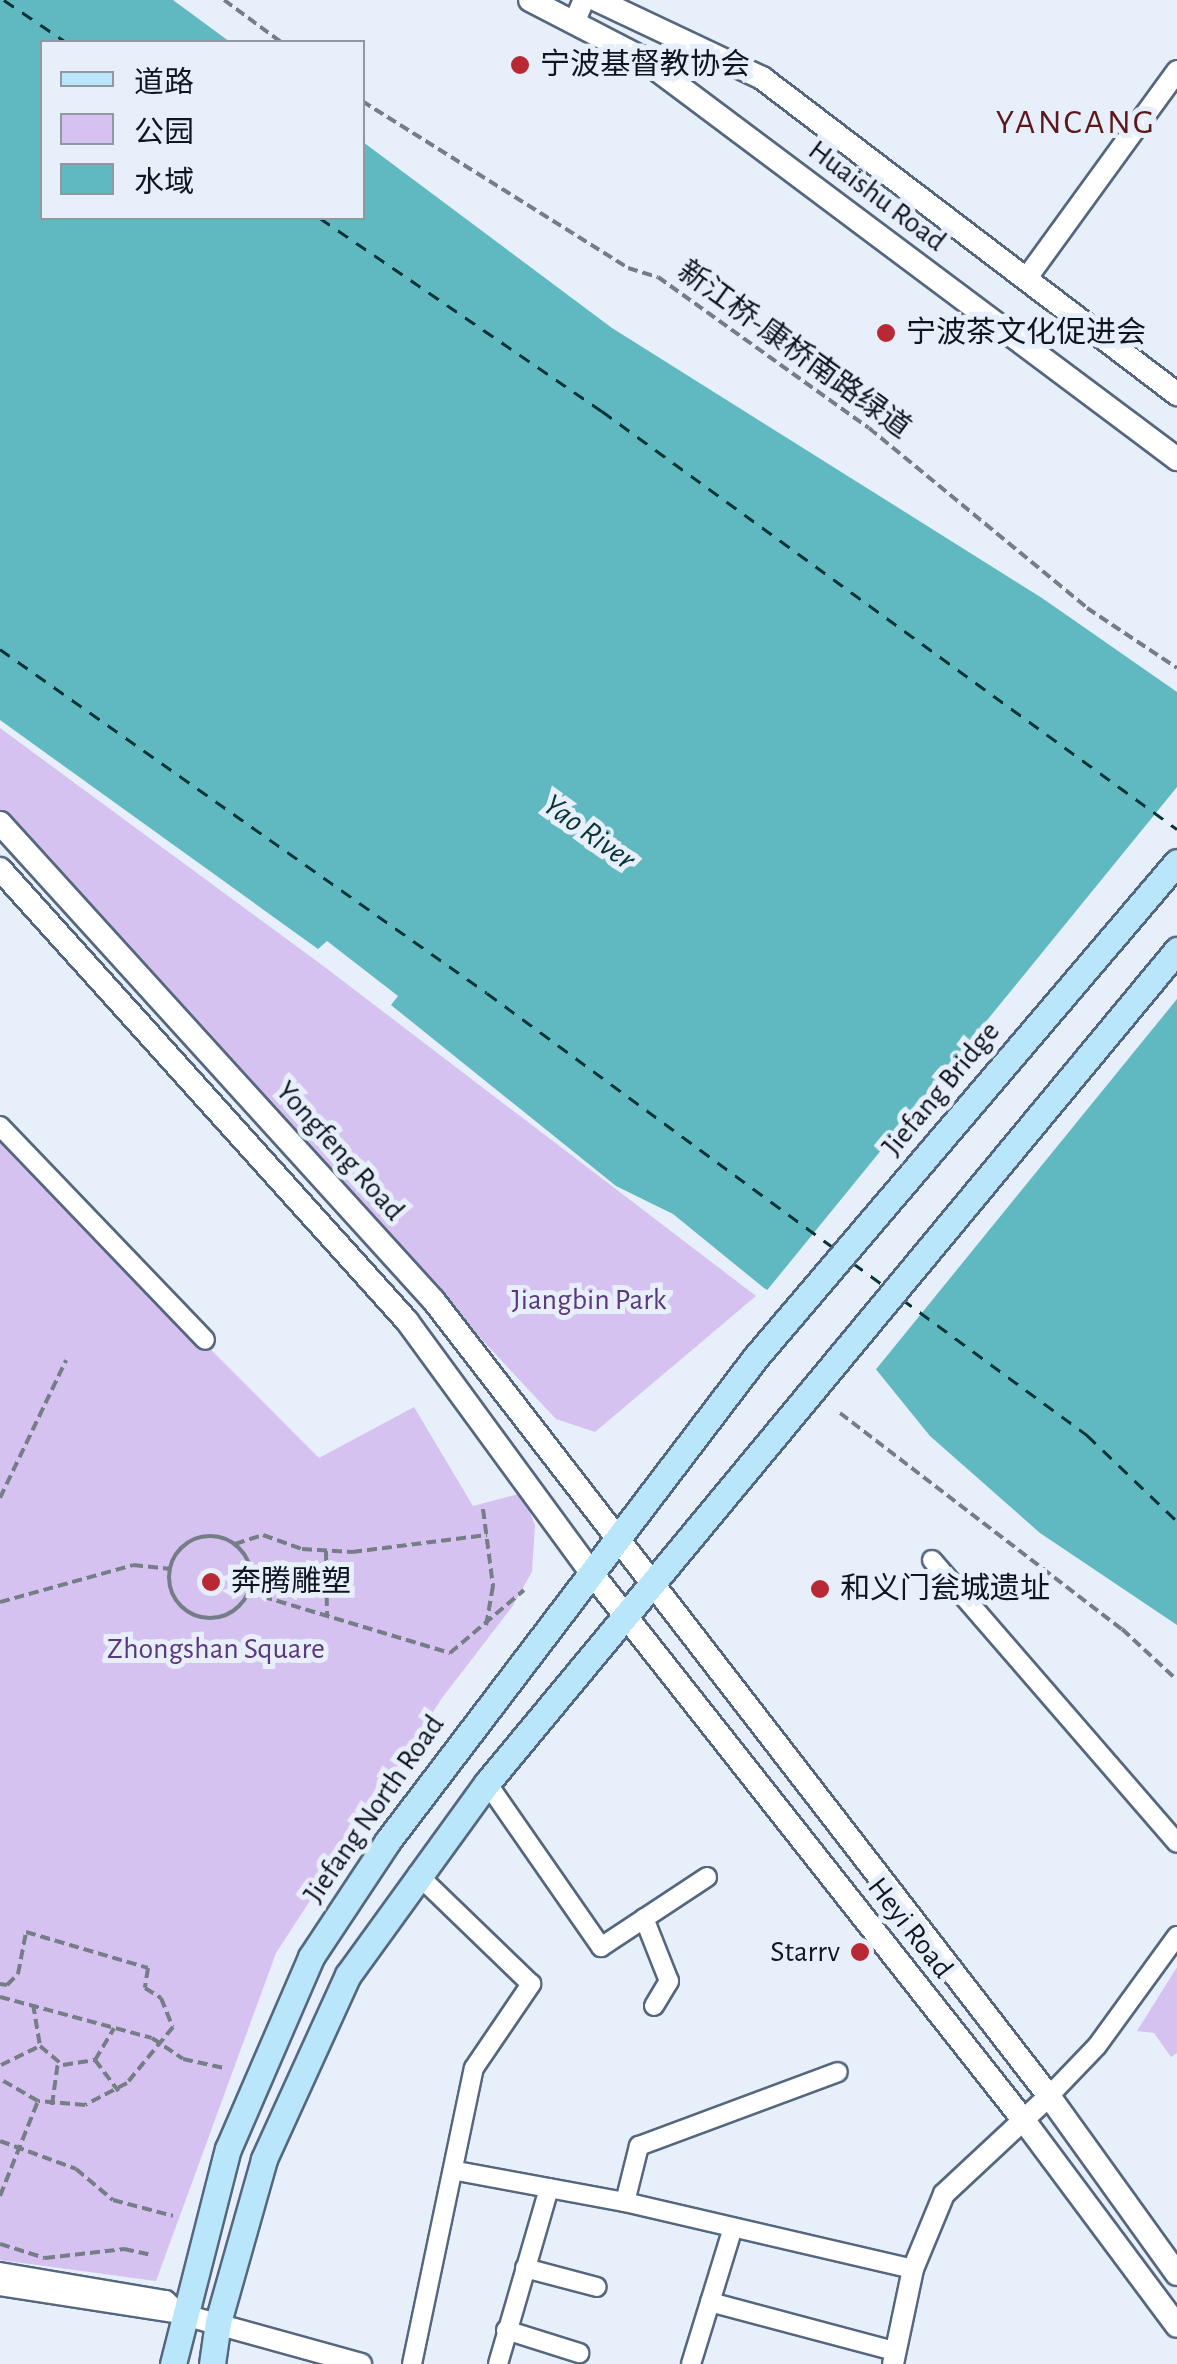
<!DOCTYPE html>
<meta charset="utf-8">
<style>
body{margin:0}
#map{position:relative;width:1177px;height:2364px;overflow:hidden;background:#e7effa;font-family:"Alegreya Sans","Noto Sans SC",sans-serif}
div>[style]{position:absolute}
.green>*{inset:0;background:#d6c2f1}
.water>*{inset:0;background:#60b9c0}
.pier>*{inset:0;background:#e7effa}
.ferry>*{height:2.5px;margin-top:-1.25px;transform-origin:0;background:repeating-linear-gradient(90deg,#073437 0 12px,transparent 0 22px)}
.path>*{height:4px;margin-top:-2px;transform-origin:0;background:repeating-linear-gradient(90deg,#757d87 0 10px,transparent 0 15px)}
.path>.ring{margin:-2px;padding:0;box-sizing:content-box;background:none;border:4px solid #757d87;border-radius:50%}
.roads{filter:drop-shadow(2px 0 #55677e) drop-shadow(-2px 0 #55677e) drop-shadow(0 2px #55677e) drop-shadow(0 -2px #55677e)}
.minor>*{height:18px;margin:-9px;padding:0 9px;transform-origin:9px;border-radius:9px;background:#fff}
.tertiary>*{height:20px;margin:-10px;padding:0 10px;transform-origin:10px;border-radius:10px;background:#fff}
.secondary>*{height:22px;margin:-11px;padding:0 11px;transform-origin:11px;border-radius:11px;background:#fff}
.primary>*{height:25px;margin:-12.5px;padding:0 12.5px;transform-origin:12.5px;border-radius:12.5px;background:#b9e6fa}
.dots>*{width:28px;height:28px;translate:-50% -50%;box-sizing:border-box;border:5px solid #e7effa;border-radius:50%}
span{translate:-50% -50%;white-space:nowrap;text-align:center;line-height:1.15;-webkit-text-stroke:10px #e7effa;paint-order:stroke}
.poi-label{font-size:30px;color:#0f161f}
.left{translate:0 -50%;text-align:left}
.right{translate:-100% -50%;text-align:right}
.street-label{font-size:30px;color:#0f161f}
.park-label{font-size:30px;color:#5c397f}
.water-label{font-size:32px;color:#073437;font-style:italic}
.quarter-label{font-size:35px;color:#5d181b;letter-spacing:2.5px}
.legend{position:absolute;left:40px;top:40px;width:325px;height:180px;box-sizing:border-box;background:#e7effa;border:2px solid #9198a2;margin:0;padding:12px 18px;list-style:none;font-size:30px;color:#0f161f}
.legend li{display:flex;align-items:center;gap:20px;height:50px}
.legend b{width:50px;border:2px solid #9198a2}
</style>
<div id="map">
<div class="green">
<i style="clip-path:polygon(0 728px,322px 965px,756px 1296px,595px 1432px,556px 1419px,0 824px)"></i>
<i style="clip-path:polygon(0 1138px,319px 1458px,414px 1407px,473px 1506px,522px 1493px,535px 1525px,532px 1572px,512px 1607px,442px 1698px,276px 1953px,156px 2281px,0 2260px)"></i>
<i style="clip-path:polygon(1177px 1967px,1177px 2053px,1171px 2057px,1154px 2033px,1137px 2031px)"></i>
</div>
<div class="water">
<i style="clip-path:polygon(0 0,173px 0,230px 42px,42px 42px,42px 218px,362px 218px,363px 142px,612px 328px,1042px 598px,1177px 692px,1177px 1625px,1040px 1533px,930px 1436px,853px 1341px,764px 1288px,673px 1214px,616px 1186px,391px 1005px,398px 996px,327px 941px,318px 949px,0 720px)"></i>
</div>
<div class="pier">
<i style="clip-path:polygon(1177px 787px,1177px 999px,873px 1373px,850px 1345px,764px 1294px)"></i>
</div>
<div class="ferry">
<i style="left:4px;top:0;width:75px;rotate:34.1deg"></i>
<i style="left:320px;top:218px;width:342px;rotate:34.4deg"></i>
<i style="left:602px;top:411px;width:711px;rotate:36.02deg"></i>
<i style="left:0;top:649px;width:596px;rotate:35.24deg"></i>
<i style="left:487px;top:993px;width:432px;rotate:36.3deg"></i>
<i style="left:853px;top:1263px;width:37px;rotate:36deg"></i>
<i style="left:902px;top:1299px;width:230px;rotate:36.3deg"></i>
<i style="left:1087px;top:1435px;width:124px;rotate:43.7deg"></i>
</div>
<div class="path">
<i style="left:224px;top:0;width:71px;rotate:36.4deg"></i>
<i style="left:362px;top:101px;width:314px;rotate:32.1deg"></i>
<i style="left:628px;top:268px;width:31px;rotate:17deg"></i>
<i style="left:658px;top:277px;width:259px;rotate:35.6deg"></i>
<i style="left:869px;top:428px;width:283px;rotate:39.5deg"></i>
<i style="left:1087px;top:608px;width:108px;rotate:33.7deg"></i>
<i style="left:840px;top:1413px;width:355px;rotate:37.5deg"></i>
<i style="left:1122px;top:1629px;width:75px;rotate:42.8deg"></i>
<i style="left:0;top:1498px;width:153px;rotate:-64.4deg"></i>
<i style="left:483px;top:1509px;width:78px;rotate:82.6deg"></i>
<i style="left:493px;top:1586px;width:40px;rotate:100deg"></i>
<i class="ring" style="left:169px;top:1536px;width:78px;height:78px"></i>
<i style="left:235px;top:1544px;width:29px;rotate:-18deg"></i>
<i style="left:263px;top:1535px;width:41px;rotate:19.7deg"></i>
<i style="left:302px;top:1549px;width:50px;rotate:3.4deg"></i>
<i style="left:352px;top:1552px;width:136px;rotate:-7.2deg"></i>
<i style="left:326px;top:1551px;width:64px;rotate:89.1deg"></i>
<i style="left:248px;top:1592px;width:211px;rotate:16.8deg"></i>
<i style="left:450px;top:1653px;width:97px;rotate:-40.4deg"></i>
<i style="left:0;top:1602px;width:138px;rotate:-15.5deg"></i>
<i style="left:133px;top:1565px;width:36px;rotate:6deg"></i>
<i style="left:0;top:1984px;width:7px;rotate:8deg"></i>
<i style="left:7px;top:1985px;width:16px;rotate:-45deg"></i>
<i style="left:18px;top:1974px;width:43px;rotate:-79.2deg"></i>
<i style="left:26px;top:1932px;width:127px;rotate:16.4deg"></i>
<i style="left:148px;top:1968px;width:20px;rotate:99deg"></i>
<i style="left:145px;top:1988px;width:19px;rotate:32deg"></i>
<i style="left:161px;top:1998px;width:31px;rotate:68deg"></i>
<i style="left:173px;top:2027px;width:72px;rotate:129.4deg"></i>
<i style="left:127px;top:2083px;width:47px;rotate:152.4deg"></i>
<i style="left:85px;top:2105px;width:47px;rotate:-175.1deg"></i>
<i style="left:38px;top:2101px;width:44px;rotate:-149.9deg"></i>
<i style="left:0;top:1997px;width:157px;rotate:15.1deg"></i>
<i style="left:152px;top:2038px;width:37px;rotate:34deg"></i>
<i style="left:183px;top:2059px;width:42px;rotate:12.4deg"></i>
<i style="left:33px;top:2004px;width:43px;rotate:80.5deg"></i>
<i style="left:40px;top:2046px;width:30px;rotate:40deg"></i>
<i style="left:63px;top:2065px;width:32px;rotate:-9deg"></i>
<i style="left:95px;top:2060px;width:37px;rotate:-59deg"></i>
<i style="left:95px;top:2060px;width:39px;rotate:53deg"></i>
<i style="left:1px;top:2065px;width:43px;rotate:-26deg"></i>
<i style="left:52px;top:2105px;width:43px;rotate:-82.1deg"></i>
<i style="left:0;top:2141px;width:81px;rotate:20.2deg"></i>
<i style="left:76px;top:2169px;width:48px;rotate:40deg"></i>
<i style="left:113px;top:2200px;width:62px;rotate:14.9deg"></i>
<i style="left:0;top:2196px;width:102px;rotate:-68.2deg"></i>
<i style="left:0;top:2244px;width:47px;rotate:17.3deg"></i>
<i style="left:45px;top:2258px;width:80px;rotate:-6.5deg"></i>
<i style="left:124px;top:2249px;width:25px;rotate:12deg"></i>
</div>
<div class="roads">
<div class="minor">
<i style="left:0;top:1126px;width:296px;rotate:46.2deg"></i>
<i style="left:932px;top:1560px;width:374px;rotate:49.1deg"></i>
<i style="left:487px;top:1783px;width:200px;rotate:55.2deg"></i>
<i style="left:601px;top:1947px;width:127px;rotate:-33.4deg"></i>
<i style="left:644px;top:1918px;width:68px;rotate:68.4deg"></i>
<i style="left:669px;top:1981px;width:29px;rotate:121deg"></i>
<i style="left:1049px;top:2096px;width:69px;rotate:-46.2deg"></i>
<i style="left:1097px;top:2046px;width:136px;rotate:-54deg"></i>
<i style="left:457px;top:2171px;width:171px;rotate:10.5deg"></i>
<i style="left:625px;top:2202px;width:58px;rotate:-76deg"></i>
<i style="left:639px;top:2146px;width:212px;rotate:-20.4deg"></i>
<i style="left:625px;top:2202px;width:296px;rotate:13.1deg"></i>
<i style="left:525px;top:2268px;width:74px;rotate:14.8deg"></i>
<i style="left:0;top:2272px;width:168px;rotate:9.6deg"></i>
<i style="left:166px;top:2300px;width:21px;rotate:43deg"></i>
<i style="left:0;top:2286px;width:183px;rotate:8.8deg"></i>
<i style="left:710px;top:2302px;width:190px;rotate:14.9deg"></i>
<i style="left:506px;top:2330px;width:77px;rotate:17.5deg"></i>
<i style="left:412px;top:2364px;width:302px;rotate:-78.2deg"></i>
<i style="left:474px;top:2068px;width:102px;rotate:-55.8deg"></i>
<i style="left:531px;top:1984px;width:158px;rotate:-136deg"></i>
<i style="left:498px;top:2364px;width:183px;rotate:-73.8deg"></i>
<i style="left:691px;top:2364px;width:139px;rotate:-72.9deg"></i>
</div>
<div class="tertiary">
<i style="left:574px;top:23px;width:25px;rotate:-67deg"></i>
<i style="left:1026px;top:279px;width:257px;rotate:-54deg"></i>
<i style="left:181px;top:2314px;width:187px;rotate:15.5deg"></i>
<i style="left:893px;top:2364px;width:97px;rotate:-78.1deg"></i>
<i style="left:913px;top:2269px;width:81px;rotate:-67.5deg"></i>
<i style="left:944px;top:2194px;width:144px;rotate:-43deg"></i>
</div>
<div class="secondary">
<i style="left:530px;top:0;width:124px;rotate:27.4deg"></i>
<i style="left:640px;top:57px;width:671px;rotate:36.82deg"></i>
<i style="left:597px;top:0;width:183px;rotate:25.3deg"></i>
<i style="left:762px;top:78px;width:522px;rotate:37.29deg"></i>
<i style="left:0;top:823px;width:646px;rotate:47.76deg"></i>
<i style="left:434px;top:1301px;width:1005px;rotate:52.28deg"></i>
<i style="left:1049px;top:2096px;width:219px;rotate:54.3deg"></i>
<i style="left:0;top:869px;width:608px;rotate:48deg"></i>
<i style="left:407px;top:1321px;width:310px;rotate:53.8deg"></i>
<i style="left:590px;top:1571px;width:702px;rotate:51.71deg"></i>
<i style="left:1025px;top:2122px;width:254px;rotate:53.3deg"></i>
</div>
<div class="primary">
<i style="left:173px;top:2364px;width:222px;rotate:-75.7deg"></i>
<i style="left:228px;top:2149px;width:209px;rotate:-66.6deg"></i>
<i style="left:311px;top:1957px;width:138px;rotate:-56.5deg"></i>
<i style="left:387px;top:1842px;width:608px;rotate:-52.75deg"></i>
<i style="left:755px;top:1358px;width:651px;rotate:-49.61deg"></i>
<i style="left:212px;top:2364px;width:42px;rotate:-81.9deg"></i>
<i style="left:218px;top:2322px;width:169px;rotate:-74.2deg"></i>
<i style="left:264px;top:2159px;width:202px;rotate:-65.5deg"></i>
<i style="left:348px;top:1975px;width:237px;rotate:-54.1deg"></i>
<i style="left:487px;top:1783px;width:1082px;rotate:-50.36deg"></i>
</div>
</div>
<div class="dots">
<i style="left:520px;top:65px;background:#b92935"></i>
<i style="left:886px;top:333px;background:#b92935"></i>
<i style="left:211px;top:1582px;background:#b92935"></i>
<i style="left:820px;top:1589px;background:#b92935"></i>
<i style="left:860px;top:1952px;background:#b92935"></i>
</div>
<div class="poi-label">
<span class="left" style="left:540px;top:65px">宁波基督教协会</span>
<span class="left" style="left:906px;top:333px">宁波茶文化促进会</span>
<span class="left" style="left:231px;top:1582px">奔腾雕塑</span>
<span class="left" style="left:840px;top:1589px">和义门瓮城遗址</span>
<span class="right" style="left:840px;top:1952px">Starrv</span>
</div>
<div class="street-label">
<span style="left:877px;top:196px;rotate:37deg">Huaishu Road</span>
<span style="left:794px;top:350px;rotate:36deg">新江桥-康桥南路绿道</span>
<span style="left:941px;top:1089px;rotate:-50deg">Jiefang Bridge</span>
<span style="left:340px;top:1151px;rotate:48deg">Yongfeng Road</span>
<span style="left:374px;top:1809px;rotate:-55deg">Jiefang North Road</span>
<span style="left:910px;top:1928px;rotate:52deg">Heyi Road</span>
</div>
<div class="park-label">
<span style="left:589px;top:1300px">Jiangbin Park</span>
<span style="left:216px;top:1649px">Zhongshan Square</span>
</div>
<div class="water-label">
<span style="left:589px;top:832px;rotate:36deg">Yao River</span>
</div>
<div class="quarter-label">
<span style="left:1076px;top:123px">YANCANG</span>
</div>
<ul class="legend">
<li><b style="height:12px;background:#b9e6fa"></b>道路</li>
<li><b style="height:28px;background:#d6c2f1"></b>公园</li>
<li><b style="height:28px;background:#60b9c0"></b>水域</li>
</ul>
</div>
